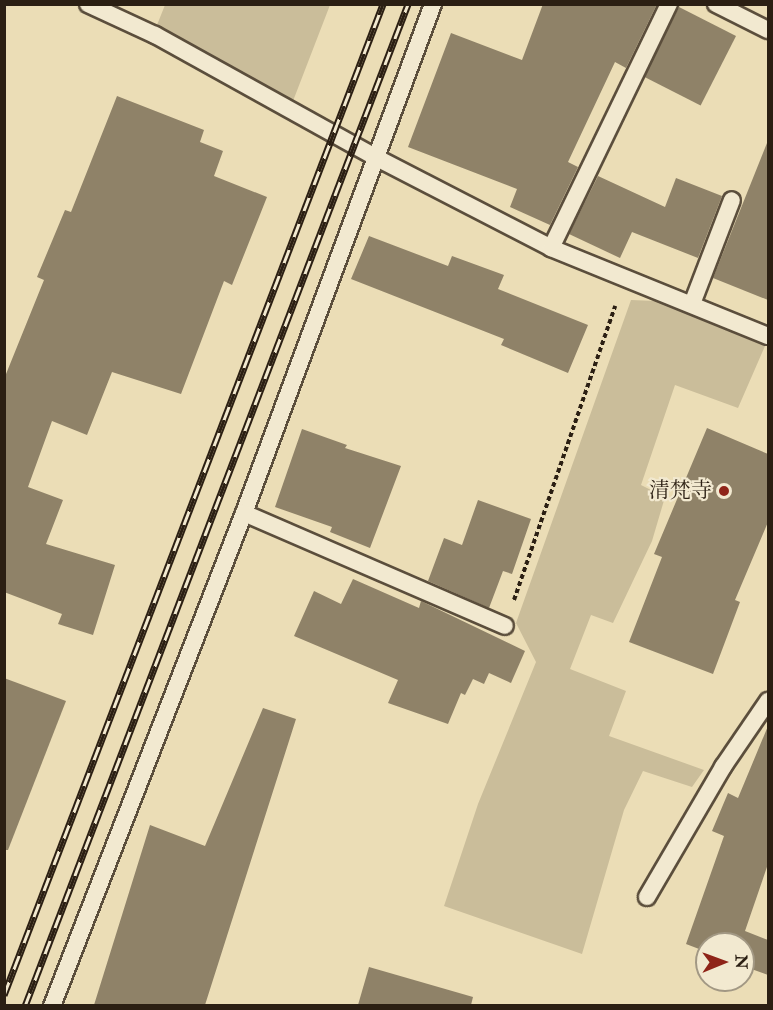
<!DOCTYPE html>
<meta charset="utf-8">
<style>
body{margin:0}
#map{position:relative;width:773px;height:1010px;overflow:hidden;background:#ebddb6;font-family:"IM FELL Double Pica","Noto Serif JP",serif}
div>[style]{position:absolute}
.green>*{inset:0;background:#cabd9a}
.building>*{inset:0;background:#8f8268;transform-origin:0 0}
.path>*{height:4px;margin-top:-2px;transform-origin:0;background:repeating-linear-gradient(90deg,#2b1f13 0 4.5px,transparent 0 7.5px)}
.roads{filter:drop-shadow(2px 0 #5b4e3c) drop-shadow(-2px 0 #5b4e3c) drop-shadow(0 2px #5b4e3c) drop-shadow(0 -2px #5b4e3c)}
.service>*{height:16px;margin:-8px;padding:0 8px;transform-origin:8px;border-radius:8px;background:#f2e9d0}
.rail>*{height:7px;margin-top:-3.5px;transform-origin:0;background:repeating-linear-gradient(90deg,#f2e9d0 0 14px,#2b1f13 0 28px);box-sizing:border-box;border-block:2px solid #2b1f13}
.dots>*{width:16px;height:16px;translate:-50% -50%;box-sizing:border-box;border:3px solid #f2e9d0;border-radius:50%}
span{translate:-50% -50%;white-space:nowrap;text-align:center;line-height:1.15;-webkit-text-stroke:4.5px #f2e9d0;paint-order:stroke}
.poi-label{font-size:21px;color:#2b1f13}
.right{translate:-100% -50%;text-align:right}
.frame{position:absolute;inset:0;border:6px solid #2b1f13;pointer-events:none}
.north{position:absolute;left:695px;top:932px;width:60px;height:60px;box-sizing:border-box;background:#f2e9d0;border:2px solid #a29884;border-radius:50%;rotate:89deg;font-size:16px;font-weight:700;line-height:24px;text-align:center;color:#2b1f13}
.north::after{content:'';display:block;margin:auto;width:21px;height:27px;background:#8f2418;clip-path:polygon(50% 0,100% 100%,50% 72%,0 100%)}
</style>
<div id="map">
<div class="green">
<i style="clip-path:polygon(165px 5px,165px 4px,330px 5px,293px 101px,157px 25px)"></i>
<i style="clip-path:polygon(631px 300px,655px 301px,765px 346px,738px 408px,675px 385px,641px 485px,665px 497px,652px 541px,613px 623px,591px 615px,570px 669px,626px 691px,609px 736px,704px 770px,692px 787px,643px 771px,624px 810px,582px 954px,444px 906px,478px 804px,536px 662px,516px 623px)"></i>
</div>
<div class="building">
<i style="clip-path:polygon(543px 4px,657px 4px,626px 68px,615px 62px,568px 162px,578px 167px,550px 225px,510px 207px,517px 189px,408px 147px,451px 33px,522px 60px)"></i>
<i style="left:679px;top:7px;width:64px;height:78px;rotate:27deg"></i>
<i style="clip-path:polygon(117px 96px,204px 130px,200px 142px,223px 151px,214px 176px,267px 197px,232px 285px,224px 281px,181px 394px,112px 372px,87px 435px,52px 421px,28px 487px,63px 500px,46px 544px,115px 565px,93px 635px,58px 624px,62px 614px,4px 592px,4px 379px,44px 280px,37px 277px,65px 210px,71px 212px)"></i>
<i style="clip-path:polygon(767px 143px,768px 144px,768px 300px,713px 278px)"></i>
<i style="clip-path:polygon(598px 176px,665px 207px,676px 178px,722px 196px,698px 258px,632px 232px,620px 258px,569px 234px)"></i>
<i style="clip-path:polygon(369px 236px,448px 266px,452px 256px,504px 275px,498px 289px,588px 325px,568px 373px,501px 345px,504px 339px,351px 279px)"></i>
<i style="clip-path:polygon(707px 428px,768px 454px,768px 522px,735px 600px,740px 602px,713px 674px,629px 642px,662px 557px,654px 554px)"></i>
<i style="clip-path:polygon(302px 429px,347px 445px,345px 448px,401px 466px,370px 548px,330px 532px,332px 527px,275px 507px)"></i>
<i style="clip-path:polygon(478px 500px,531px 519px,512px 574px,503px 571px,489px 608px,428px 581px,444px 538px,462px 545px)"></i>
<i style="clip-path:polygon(353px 579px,419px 608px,421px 601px,525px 651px,511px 683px,489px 673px,484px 684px,473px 679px,465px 695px,461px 693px,448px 724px,388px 703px,398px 680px,294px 636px,314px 591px,341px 604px)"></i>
<i style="clip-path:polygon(4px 678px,66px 701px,8px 850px,4px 850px)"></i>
<i style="clip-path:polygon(263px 708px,296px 719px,205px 1005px,94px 1005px,150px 825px,205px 846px)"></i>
<i style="clip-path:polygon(768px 726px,768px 864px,745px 931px,768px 940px,768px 975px,743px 966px,743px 944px,707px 944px,707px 952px,686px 944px,724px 836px,712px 831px,728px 793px,738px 798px)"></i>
<i style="clip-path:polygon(369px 967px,473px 997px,471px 1005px,358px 1005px)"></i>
</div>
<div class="path">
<i style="left:514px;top:600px;width:311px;rotate:-71deg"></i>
</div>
<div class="roads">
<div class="service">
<i style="left:88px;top:4px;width:74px;rotate:24.8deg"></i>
<i style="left:155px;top:35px;width:252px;rotate:29deg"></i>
<i style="left:375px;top:157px;width:198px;rotate:27.3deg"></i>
<i style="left:551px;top:248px;width:234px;rotate:22.1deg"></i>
<i style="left:433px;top:4px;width:543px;rotate:110.37deg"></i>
<i style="left:244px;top:513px;width:284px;rotate:23.4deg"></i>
<i style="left:716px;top:4px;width:58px;rotate:26.6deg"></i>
<i style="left:551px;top:248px;width:271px;rotate:-64.2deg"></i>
<i style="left:692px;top:304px;width:111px;rotate:-69deg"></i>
<i style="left:647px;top:897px;width:151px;rotate:-59.7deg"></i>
<i style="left:723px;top:767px;width:80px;rotate:-55.7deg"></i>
<i style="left:52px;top:1006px;width:529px;rotate:-68.72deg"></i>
</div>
</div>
<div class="rail">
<i style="left:4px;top:995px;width:1061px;rotate:-69.07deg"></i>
<i style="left:25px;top:1006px;width:1073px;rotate:-69.08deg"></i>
</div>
<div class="dots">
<i style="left:724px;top:491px;background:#8f2418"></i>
</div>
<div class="poi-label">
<span class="right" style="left:712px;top:491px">清梵寺</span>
</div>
<div class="frame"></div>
<div class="north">N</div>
</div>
